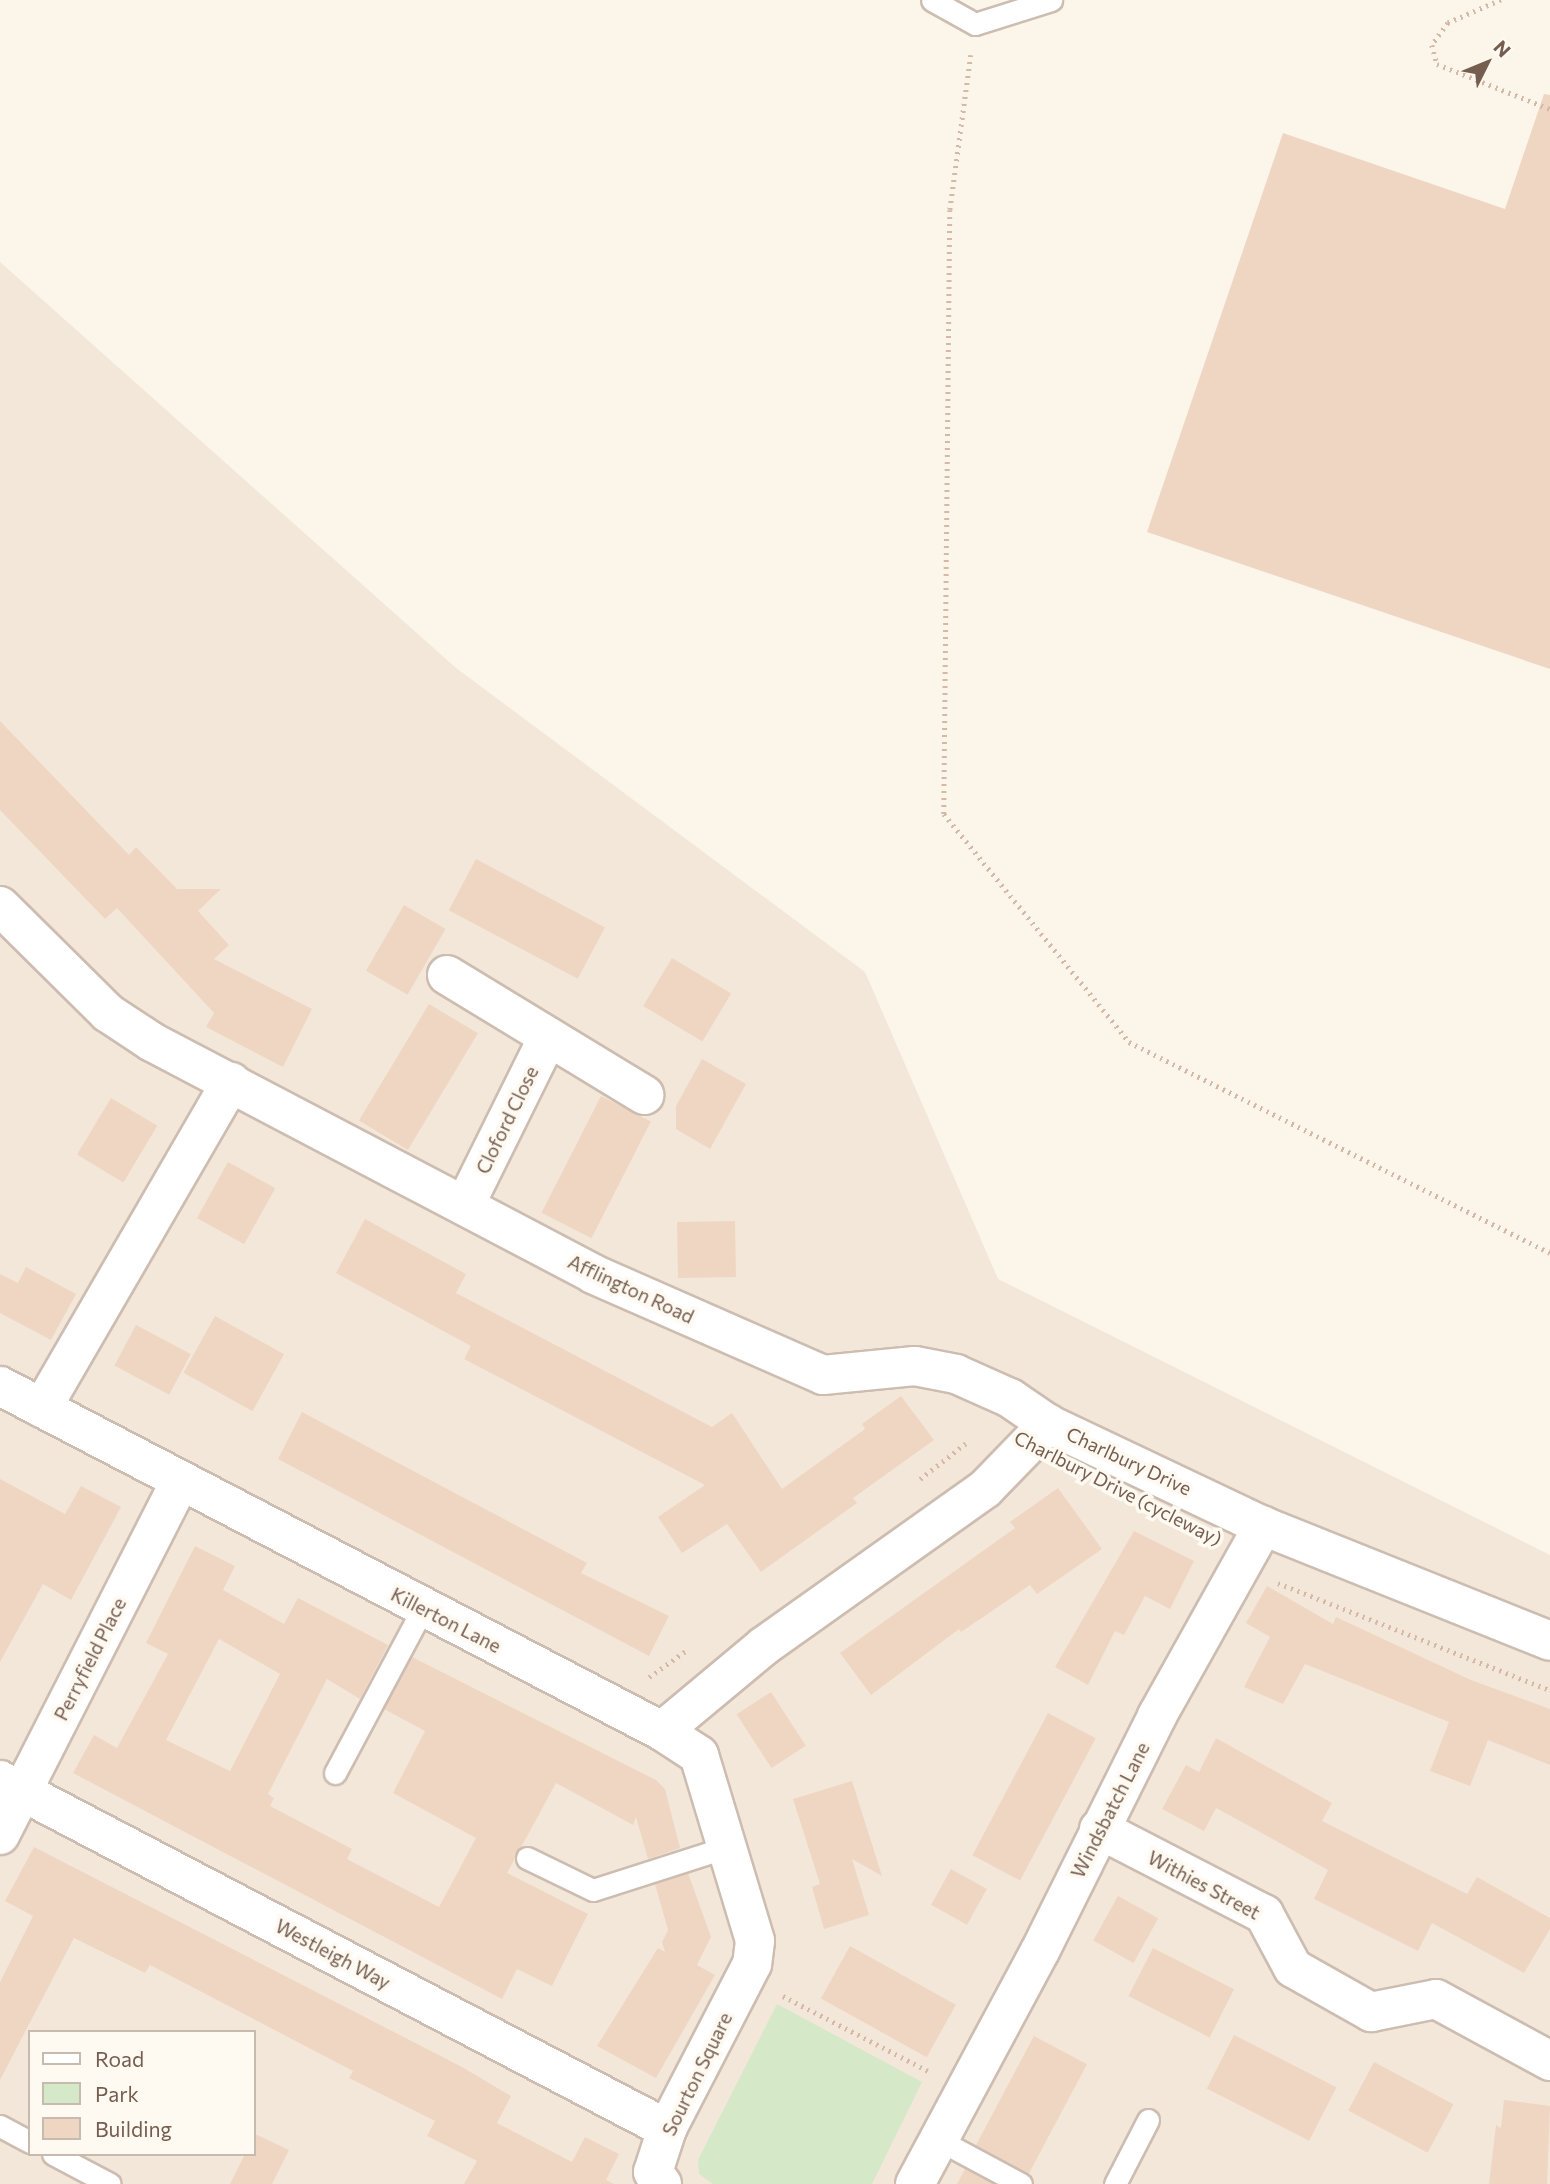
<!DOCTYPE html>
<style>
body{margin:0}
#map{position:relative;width:1550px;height:2184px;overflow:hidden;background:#fbf5ea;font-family:Commissioner,sans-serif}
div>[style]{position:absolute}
.residential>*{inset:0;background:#f3e7d9}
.green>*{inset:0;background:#d5e9c9}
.building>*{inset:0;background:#efd6c3;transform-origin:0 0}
.path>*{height:4.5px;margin-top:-2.25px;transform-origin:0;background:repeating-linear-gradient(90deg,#d5b9a6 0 2px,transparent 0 7px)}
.roads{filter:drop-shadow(2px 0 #cdbdb1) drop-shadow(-2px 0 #cdbdb1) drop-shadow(0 2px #cdbdb1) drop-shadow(0 -2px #cdbdb1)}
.lane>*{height:21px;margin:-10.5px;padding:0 10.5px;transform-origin:10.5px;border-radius:10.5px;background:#fff}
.street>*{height:38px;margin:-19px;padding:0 19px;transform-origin:19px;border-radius:19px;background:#fff}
span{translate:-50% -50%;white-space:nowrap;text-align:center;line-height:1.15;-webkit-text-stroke:7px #fef9f1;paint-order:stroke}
.street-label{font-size:19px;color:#755d4f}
.legend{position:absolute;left:28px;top:2030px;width:228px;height:126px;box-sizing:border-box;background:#fef9f1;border:2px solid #c7bbb0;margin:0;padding:9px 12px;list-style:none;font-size:21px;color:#755d4f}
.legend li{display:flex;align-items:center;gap:14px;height:35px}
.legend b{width:35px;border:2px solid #c7bbb0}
.north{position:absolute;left:1452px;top:28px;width:70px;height:70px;-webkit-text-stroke:5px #fef9f1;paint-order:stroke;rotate:47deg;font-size:19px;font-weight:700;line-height:28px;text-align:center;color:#755d4f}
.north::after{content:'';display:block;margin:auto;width:24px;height:32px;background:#755d4f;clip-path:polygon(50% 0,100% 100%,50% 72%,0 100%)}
</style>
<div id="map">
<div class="residential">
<i style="clip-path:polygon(evenodd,0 262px,456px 668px,865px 972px,998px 1279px,1550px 1555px,1550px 2184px,0 2184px,0 262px,30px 2032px,254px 2032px,254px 2154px,30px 2154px,30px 2032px)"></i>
</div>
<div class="green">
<i style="clip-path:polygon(777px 2004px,922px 2082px,872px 2184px,713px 2184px,699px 2174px,698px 2160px)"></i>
</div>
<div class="building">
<i style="clip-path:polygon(1544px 94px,1550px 95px,1550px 669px,1147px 532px,1283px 133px,1505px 209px)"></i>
<i style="clip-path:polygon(0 721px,129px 855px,136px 847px,177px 889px,221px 889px,198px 911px,229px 945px,214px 959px,312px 1009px,283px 1067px,206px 1027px,214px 1013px,117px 908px,105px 919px,0 810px)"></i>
<i style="left:476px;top:859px;width:146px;height:58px;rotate:28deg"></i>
<i style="left:404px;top:905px;width:48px;height:76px;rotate:30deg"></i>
<i style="left:672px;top:958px;width:69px;height:56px;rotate:31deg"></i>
<i style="left:429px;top:1004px;width:57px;height:136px;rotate:31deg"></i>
<i style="clip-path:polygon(702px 1059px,746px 1084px,710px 1149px,676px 1129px,676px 1106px)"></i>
<i style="left:601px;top:1096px;width:56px;height:131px;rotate:27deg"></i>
<i style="left:111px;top:1098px;width:54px;height:66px;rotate:31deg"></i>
<i style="left:228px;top:1162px;width:54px;height:64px;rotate:29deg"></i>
<i style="clip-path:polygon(365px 1219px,466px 1274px,456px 1293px,542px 1338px,712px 1427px,732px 1413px,782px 1489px,865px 1429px,862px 1424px,901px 1396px,934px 1440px,853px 1498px,857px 1503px,761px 1572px,727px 1524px,682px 1553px,658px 1517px,705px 1485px,464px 1359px,471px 1346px,336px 1273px)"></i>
<i style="left:735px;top:1221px;width:56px;height:58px;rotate:89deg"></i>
<i style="clip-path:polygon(26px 1267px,76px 1294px,51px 1340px,0 1313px,0 1274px,18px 1283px)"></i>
<i style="left:215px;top:1316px;width:79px;height:65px;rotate:29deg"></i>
<i style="left:136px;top:1325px;width:62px;height:46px;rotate:28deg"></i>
<i style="clip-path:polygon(302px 1412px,587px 1563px,581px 1573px,669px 1616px,649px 1656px,278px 1459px)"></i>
<i style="clip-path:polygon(0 1479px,65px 1514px,81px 1486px,121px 1507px,71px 1600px,43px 1584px,0 1662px)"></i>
<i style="clip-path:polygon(1058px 1488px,1102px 1549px,1037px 1594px,1030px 1585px,961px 1632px,959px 1629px,871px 1695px,840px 1653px,1015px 1528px,1010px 1522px)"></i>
<i style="clip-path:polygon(1134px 1531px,1194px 1561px,1170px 1609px,1145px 1596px,1124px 1635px,1115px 1631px,1088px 1685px,1055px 1667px)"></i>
<i style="clip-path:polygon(evenodd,195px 1546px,235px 1566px,223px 1590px,284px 1624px,298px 1598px,388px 1645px,360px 1699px,327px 1679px,268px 1794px,274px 1798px,270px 1806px,352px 1849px,347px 1859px,439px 1907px,476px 1838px,393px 1793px,425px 1731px,384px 1709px,412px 1657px,656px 1780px,665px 1789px,680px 1848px,648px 1859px,636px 1817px,633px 1825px,556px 1783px,507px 1873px,588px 1914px,552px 1986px,517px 1969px,502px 1999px,73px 1773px,94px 1735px,117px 1748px,168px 1654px,146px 1643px,195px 1546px,219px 1639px,280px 1674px,230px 1771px,166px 1740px,219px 1639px)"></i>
<i style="clip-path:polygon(1267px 1586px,1333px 1624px,1336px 1617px,1471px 1680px,1550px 1709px,1550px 1765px,1488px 1740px,1470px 1786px,1430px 1771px,1449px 1722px,1305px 1664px,1283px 1704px,1244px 1687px,1270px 1637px,1246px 1623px)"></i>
<i style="left:771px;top:1692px;width:64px;height:41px;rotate:57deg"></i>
<i style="left:1048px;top:1713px;width:54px;height:161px;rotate:28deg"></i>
<i style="clip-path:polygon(1216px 1738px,1332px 1803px,1322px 1821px,1467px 1894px,1477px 1877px,1550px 1918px,1550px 1929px,1524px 1973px,1432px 1923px,1418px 1951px,1314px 1899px,1328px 1870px,1251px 1827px,1216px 1808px,1204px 1831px,1162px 1809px,1186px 1765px,1199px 1772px)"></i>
<i style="clip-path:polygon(852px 1781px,882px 1876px,852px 1859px,869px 1915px,824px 1929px,812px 1887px,820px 1884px,793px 1799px)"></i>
<i style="clip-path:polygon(34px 1847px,462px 2067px,511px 2096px,497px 2123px,572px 2162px,585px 2137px,619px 2154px,606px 2180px,614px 2184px,464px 2184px,477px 2161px,427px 2136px,435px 2121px,349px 2078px,353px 2071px,150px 1965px,145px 1973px,74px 1938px,0 2080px,0 1982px,33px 1916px,5px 1901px)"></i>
<i style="left:951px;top:1869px;width:41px;height:41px;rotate:29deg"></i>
<i style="clip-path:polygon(688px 1873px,711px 1937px,697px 1965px,715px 1975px,656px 2078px,597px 2046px,658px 1948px,665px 1952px,662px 1942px,668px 1930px,655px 1884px)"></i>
<i style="left:1118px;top:1896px;width:46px;height:51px;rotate:29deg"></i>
<i style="left:850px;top:1946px;width:121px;height:60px;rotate:29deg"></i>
<i style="left:1153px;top:1948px;width:91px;height:54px;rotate:27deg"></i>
<i style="left:1234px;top:2035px;width:115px;height:60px;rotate:27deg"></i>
<i style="left:1034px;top:2036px;width:60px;height:124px;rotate:28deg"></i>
<i style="left:1374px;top:2062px;width:90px;height:55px;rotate:28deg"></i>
<i style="clip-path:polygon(1504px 2100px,1550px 2106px,1547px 2184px,1489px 2184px,1496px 2125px,1501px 2128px)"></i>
<i style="clip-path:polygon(255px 2134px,289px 2150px,272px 2184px,230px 2184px,245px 2154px,254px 2154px)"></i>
<i style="clip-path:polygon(965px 2169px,993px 2184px,957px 2184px)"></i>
</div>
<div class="path">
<i style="left:1501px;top:0;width:58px;rotate:156.5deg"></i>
<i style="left:1448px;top:23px;width:27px;rotate:126deg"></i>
<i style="left:1432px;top:45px;width:20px;rotate:75deg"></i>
<i style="left:1437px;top:64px;width:122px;rotate:21.7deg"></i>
<i style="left:971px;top:55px;width:156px;rotate:97.7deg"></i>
<i style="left:950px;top:210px;width:604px;rotate:90.57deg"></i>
<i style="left:944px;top:814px;width:294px;rotate:50.9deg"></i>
<i style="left:1129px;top:1042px;width:471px;rotate:26.6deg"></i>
<i style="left:920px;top:1479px;width:58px;rotate:-38deg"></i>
<i style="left:1278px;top:1583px;width:292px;rotate:21.5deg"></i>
<i style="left:649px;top:1677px;width:47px;rotate:-35.4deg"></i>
<i style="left:783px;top:1996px;width:163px;rotate:27.3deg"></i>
</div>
<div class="roads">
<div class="lane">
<i style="left:932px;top:0;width:49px;rotate:29.2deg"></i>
<i style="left:975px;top:24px;width:80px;rotate:-17.5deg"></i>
<i style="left:335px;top:1773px;width:187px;rotate:-61.9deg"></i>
<i style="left:527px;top:1858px;width:73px;rotate:25.9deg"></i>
<i style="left:593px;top:1890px;width:141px;rotate:-17.8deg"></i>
<i style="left:0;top:2126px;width:34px;rotate:28deg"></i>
<i style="left:939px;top:2140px;width:93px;rotate:28.2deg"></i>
<i style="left:53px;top:2154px;width:64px;rotate:27.8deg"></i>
<i style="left:1115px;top:2184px;width:72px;rotate:-62.7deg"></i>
</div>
<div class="street">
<i style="left:0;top:906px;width:152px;rotate:44.7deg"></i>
<i style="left:108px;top:1013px;width:53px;rotate:33.4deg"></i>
<i style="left:152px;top:1042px;width:498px;rotate:27.7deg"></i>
<i style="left:593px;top:1274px;width:251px;rotate:23.7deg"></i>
<i style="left:823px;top:1375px;width:92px;rotate:-5.6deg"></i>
<i style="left:915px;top:1366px;width:42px;rotate:11deg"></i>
<i style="left:956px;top:1374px;width:59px;rotate:24deg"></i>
<i style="left:1010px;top:1398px;width:46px;rotate:34.4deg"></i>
<i style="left:1048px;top:1424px;width:238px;rotate:25.4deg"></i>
<i style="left:1263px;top:1526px;width:309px;rotate:21.8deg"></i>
<i style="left:447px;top:975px;width:231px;rotate:31.3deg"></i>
<i style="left:466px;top:1203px;width:185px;rotate:-63.7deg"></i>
<i style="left:0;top:1386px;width:747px;rotate:27.53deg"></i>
<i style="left:662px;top:1731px;width:44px;rotate:33deg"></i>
<i style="left:699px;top:1755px;width:194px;rotate:73.2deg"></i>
<i style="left:755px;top:1941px;width:23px;rotate:97deg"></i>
<i style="left:752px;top:1964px;width:186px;rotate:117.3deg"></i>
<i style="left:667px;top:2129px;width:45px;rotate:108deg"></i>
<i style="left:653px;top:2172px;width:15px;rotate:53deg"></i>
<i style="left:42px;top:1408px;width:377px;rotate:-59.9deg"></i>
<i style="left:662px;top:1731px;width:133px;rotate:-39.8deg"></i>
<i style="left:764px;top:1646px;width:271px;rotate:-35.4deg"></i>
<i style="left:985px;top:1489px;width:91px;rotate:-45.9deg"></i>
<i style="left:0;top:1780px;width:753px;rotate:27.62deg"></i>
<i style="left:1099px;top:1829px;width:186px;rotate:27.3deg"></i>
<i style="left:1264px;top:1914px;width:61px;rotate:61.8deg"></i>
<i style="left:1293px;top:1968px;width:90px;rotate:29.4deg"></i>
<i style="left:1371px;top:2012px;width:66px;rotate:-11.3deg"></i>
<i style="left:1436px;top:1999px;width:130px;rotate:28.5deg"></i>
<i style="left:0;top:1835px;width:395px;rotate:-63deg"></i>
<i style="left:915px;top:2184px;width:264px;rotate:-61.8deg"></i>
<i style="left:1040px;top:1951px;width:263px;rotate:-63.5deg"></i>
<i style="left:1157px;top:1716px;width:218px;rotate:-60.8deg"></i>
</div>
</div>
<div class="street-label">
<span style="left:507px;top:1120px;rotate:-64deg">Cloford Close</span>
<span style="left:631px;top:1289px;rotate:25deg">Afflington Road</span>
<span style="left:1129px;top:1461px;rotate:25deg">Charlbury Drive</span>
<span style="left:1118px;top:1488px;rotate:27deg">Charlbury Drive (cycleway)</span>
<span style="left:446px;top:1620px;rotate:27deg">Killerton Lane</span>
<span style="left:90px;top:1659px;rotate:-63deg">Perryfield Place</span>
<span style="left:1110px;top:1810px;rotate:-63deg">Windsbatch Lane</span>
<span style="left:1204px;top:1885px;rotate:28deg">Withies Street</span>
<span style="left:333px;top:1954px;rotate:28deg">Westleigh Way</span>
<span style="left:697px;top:2074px;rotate:-64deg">Sourton Square</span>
</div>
<ul class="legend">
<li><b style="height:9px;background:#fff"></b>Road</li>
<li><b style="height:19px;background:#d5e9c9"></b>Park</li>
<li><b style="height:19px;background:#efd6c3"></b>Building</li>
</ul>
<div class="north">N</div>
</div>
